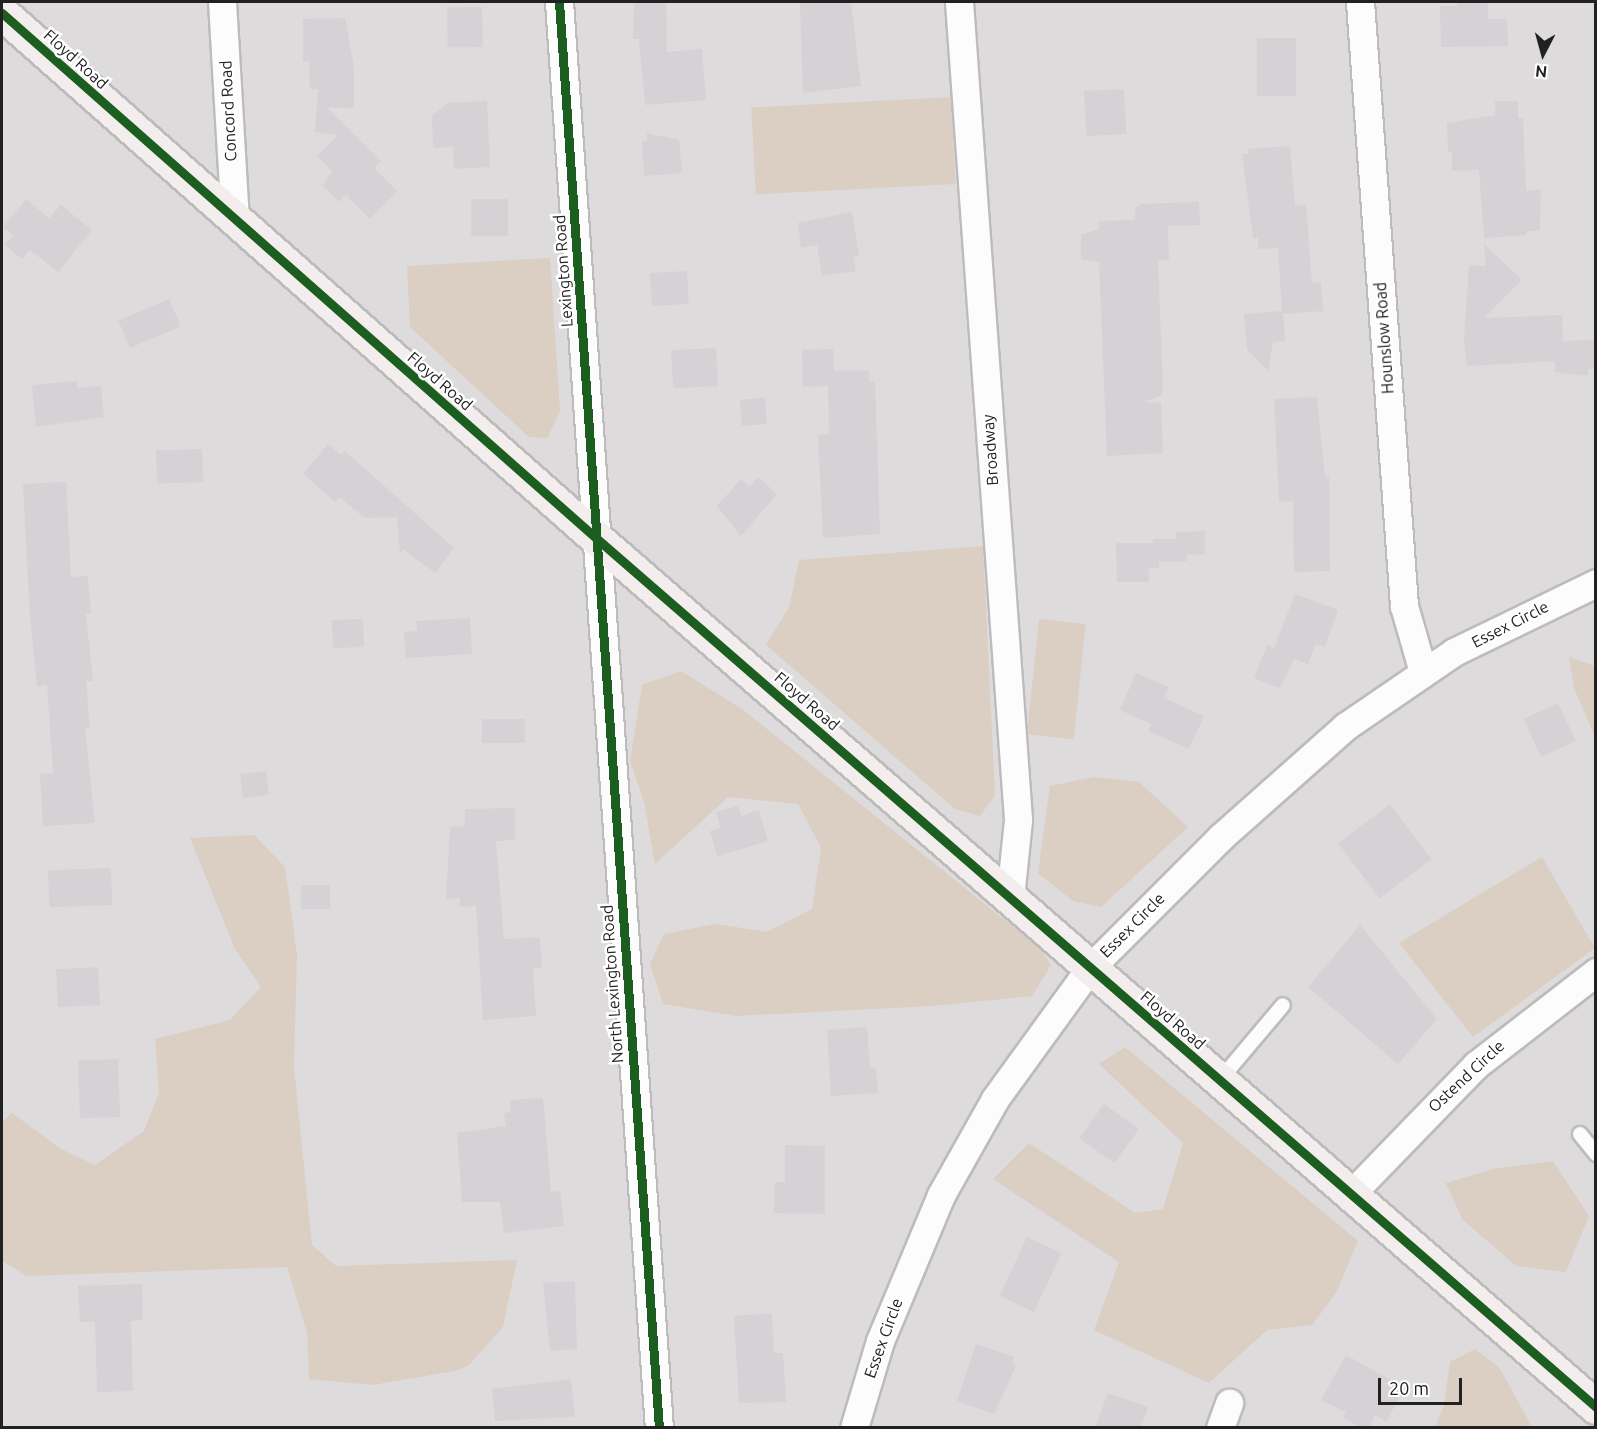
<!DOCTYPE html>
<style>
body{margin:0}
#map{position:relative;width:1597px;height:1429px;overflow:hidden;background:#eeeaec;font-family:Ubuntu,sans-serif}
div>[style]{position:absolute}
.residential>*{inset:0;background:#dedbdd;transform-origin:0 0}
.forest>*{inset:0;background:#dbcec2;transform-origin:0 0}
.building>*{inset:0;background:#d5d1d4;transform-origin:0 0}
.roads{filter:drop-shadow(2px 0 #bdbbbc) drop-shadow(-2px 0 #bdbbbc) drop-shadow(0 2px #bdbbbc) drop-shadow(0 -2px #bdbbbc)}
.lane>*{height:14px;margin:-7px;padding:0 7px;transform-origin:7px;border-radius:7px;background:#fcfcfc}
.street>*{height:27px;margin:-13.5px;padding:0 13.5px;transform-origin:13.5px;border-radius:13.5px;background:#fcfcfc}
.secondary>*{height:33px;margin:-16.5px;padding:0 16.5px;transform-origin:16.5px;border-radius:16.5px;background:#f3edee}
.cycleway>*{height:9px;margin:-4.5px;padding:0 4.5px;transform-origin:4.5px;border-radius:4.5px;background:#1b5e20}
span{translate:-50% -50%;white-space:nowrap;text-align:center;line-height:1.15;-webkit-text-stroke:5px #fff;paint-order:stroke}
.street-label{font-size:16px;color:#212121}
.frame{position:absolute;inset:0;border:3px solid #212121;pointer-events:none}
.north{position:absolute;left:1513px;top:24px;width:60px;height:60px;-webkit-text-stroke:4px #fff;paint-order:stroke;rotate:186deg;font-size:16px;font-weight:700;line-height:24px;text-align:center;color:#212121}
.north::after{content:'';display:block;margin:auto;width:21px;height:27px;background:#212121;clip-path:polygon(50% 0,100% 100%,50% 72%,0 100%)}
.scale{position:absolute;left:1378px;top:1378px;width:84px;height:27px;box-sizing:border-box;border:3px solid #212121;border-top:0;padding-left:8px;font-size:18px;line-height:21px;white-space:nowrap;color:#212121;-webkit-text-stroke:4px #fff;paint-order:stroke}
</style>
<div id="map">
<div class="residential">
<i style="left:2px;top:2px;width:1593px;height:1425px"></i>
</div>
<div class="forest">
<i style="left:951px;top:97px;width:87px;height:200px;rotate:87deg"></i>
<i style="clip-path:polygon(550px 258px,560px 411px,547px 438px,529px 437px,410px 327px,407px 266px)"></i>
<i style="clip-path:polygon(983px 546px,995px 795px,980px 816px,955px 809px,766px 645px,789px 607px,799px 560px)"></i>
<i style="left:1039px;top:619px;width:47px;height:116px;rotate:6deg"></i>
<i style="clip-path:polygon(1569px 657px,1595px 666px,1595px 737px,1574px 688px)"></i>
<i style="clip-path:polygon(681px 671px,742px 709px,1042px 950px,1051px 965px,1032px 996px,932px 1006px,736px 1016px,663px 1004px,650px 964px,664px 934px,716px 924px,767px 932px,812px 909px,821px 848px,798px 804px,728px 797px,655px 864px,644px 802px,630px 761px,642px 685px)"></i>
<i style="clip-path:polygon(1094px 777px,1139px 782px,1188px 827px,1101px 907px,1073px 901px,1038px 873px,1050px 786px)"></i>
<i style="clip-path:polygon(254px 835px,285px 867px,297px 954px,294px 1066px,312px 1245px,336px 1266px,517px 1260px,503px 1327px,469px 1365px,455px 1371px,372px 1385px,309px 1379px,307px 1333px,287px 1267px,27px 1276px,2px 1261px,3px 1121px,12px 1113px,61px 1149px,95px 1165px,144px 1131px,159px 1093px,155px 1039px,230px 1020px,261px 987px,235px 949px,190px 838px)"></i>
<i style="clip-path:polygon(1542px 857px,1595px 948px,1473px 1037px,1399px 943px)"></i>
<i style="clip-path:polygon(1125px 1047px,1358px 1241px,1336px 1293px,1312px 1325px,1267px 1330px,1209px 1383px,1094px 1330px,1119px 1262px,993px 1179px,1029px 1143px,1135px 1213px,1163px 1209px,1183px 1143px,1099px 1064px)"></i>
<i style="clip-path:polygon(1553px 1161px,1589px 1216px,1566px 1272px,1516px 1266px,1462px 1219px,1446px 1183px,1493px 1169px)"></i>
<i style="clip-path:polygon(1475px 1349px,1499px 1367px,1532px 1427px,1435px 1427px,1444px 1406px,1450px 1362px)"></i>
</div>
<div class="building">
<i style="clip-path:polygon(634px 2px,666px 2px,667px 52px,702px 49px,706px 100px,645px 105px,639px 39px,633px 39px)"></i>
<i style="clip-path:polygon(800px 2px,851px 2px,861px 86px,803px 93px)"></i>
<i style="clip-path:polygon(1457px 2px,1488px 2px,1488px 19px,1507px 19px,1508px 46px,1441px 47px,1440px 6px,1457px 6px)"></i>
<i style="left:482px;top:7px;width:40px;height:35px;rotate:89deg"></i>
<i style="clip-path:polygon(345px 18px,354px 67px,354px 108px,326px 107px,381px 161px,374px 168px,397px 191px,370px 219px,346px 195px,339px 202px,323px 186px,332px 171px,317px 156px,338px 135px,315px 132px,318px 89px,310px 89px,309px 61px,303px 61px,303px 19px)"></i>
<i style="left:1257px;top:38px;width:39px;height:58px"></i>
<i style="left:1124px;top:89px;width:45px;height:40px;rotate:87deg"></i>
<i style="clip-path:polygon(487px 101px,490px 167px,454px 169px,453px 147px,433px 148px,432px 116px,447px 103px)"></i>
<i style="clip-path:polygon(1495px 101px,1518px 101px,1518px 118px,1523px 118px,1526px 191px,1541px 190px,1540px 231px,1526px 231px,1526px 235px,1484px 238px,1479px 170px,1452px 171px,1452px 152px,1448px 152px,1447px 123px,1495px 115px)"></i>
<i style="clip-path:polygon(647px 133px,679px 140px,682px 173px,644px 176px,642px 141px,647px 141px)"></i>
<i style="clip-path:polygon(1290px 146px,1295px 206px,1306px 205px,1312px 283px,1321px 282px,1323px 311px,1283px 314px,1285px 341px,1273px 342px,1268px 371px,1247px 349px,1244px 314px,1282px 311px,1278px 248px,1258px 249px,1258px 238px,1253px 238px,1242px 154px,1248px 154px,1248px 149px)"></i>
<i style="clip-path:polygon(26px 199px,49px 218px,61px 205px,92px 230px,58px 272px,30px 250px,22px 259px,5px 245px,13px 235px,3px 227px)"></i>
<i style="left:508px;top:199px;width:37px;height:37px;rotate:90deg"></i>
<i style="clip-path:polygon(1199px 202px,1200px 225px,1168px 226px,1169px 260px,1158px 260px,1163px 387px,1161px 396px,1142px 402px,1161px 403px,1163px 453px,1107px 456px,1099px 262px,1081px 259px,1081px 235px,1099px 229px,1099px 221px,1135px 220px,1135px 208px,1140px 204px)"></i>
<i style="clip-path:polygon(852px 212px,859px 256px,853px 257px,856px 271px,822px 276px,817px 245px,801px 248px,798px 223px)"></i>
<i style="clip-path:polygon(1484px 244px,1522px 280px,1484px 318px,1562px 315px,1563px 341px,1596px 340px,1596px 368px,1588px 369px,1588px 376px,1555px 372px,1555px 361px,1467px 366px,1464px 339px,1469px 265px,1486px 266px)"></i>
<i style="left:687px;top:271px;width:33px;height:37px;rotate:87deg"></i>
<i style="left:169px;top:299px;width:30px;height:55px;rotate:67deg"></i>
<i style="left:716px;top:348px;width:38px;height:45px;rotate:87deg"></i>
<i style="clip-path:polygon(833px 349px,834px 371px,869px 370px,869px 381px,875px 381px,880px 534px,823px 538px,818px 435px,829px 434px,828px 386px,803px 387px,802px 350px)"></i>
<i style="clip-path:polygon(77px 381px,77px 388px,101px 386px,104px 417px,36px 427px,32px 385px)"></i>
<i style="clip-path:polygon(1317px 397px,1325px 477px,1329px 477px,1330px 571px,1294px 572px,1293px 501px,1279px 502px,1274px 399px)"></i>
<i style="left:765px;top:398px;width:26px;height:25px;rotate:86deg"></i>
<i style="clip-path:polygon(328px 444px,341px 455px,345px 451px,454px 548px,435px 573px,403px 549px,400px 554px,397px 517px,365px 518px,339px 497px,335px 502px,303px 474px)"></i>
<i style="left:202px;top:449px;width:33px;height:46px;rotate:88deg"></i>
<i style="clip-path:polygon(758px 477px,777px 494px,741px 536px,717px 506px,741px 479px,750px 487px)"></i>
<i style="clip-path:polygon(66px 482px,71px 577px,88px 576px,90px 601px,91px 614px,86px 614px,93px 681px,86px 681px,90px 728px,85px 728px,95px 823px,43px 826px,40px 774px,53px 773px,47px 685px,37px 686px,30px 618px,23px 484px)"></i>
<i style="clip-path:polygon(1205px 531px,1205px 554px,1187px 555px,1187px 561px,1159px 562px,1159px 568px,1149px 568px,1149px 582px,1117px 582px,1116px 543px,1153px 543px,1153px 539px,1176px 539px,1176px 532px)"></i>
<i style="clip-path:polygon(1295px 594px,1338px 610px,1325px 647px,1316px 644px,1308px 664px,1294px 659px,1280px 688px,1254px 678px,1267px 645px,1274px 648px)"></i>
<i style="clip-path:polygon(470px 618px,472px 654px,406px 658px,404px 632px,417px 631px,416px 621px)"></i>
<i style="left:363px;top:619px;width:28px;height:31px;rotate:88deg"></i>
<i style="clip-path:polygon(1136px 673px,1169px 687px,1164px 698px,1204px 716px,1189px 749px,1148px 731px,1151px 724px,1120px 710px)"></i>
<i style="left:1558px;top:703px;width:42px;height:38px;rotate:65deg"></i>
<i style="left:482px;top:719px;width:43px;height:24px"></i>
<i style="left:266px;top:771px;width:24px;height:26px;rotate:83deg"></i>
<i style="left:1390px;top:804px;width:69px;height:65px;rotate:53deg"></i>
<i style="clip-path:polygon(738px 806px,741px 816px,759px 810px,768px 841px,717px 856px,710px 831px,721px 828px,716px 812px)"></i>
<i style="clip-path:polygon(515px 808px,515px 840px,496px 841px,504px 939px,540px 937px,542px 968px,533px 968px,536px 1016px,483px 1020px,476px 906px,460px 907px,460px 898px,446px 899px,450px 827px,465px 826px,465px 809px)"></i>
<i style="left:111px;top:868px;width:37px;height:63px;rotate:88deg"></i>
<i style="left:301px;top:885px;width:29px;height:24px"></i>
<i style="clip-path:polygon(1360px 925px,1437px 1019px,1398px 1064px,1308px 987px)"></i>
<i style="left:98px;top:967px;width:38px;height:42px;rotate:87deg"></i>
<i style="clip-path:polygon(867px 1027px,870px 1067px,876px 1068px,878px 1093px,831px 1096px,827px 1030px)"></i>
<i style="left:118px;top:1059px;width:58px;height:40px;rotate:88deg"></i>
<i style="clip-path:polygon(543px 1098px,551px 1192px,560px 1191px,564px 1226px,504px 1233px,500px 1202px,462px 1202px,457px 1133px,506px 1126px,504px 1113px,511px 1112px,510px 1100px)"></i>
<i style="left:1104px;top:1104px;width:43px;height:42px;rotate:36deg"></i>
<i style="clip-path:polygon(785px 1145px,825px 1146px,825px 1214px,774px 1213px,775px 1182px,785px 1182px)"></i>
<i style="left:1027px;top:1237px;width:38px;height:65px;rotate:25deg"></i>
<i style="clip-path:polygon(575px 1281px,577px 1349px,550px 1351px,543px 1283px)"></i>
<i style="clip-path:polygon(142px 1284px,143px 1320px,131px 1321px,133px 1391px,97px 1392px,95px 1322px,80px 1322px,78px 1286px)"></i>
<i style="clip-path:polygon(772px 1313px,774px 1353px,783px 1353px,786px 1402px,739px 1403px,734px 1316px)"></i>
<i style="clip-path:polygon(976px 1344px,1014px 1357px,1012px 1364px,1016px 1366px,994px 1414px,957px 1401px)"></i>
<i style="clip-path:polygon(1346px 1355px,1405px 1388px,1386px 1422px,1375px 1415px,1369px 1428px,1361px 1428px,1343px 1417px,1346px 1412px,1321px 1400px)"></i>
<i style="clip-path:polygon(571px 1379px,575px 1417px,495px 1421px,492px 1389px)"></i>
<i style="clip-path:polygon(1108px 1393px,1148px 1407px,1141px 1428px,1095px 1428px)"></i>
</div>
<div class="roads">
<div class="lane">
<i style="left:1219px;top:1081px;width:99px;rotate:-49.9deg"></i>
<i style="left:1580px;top:1134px;width:26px;rotate:51deg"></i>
</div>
<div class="street">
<i style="left:222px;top:2px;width:219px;rotate:86.6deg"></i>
<i style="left:559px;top:2px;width:1430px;rotate:85.99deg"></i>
<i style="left:959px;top:2px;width:820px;rotate:85.87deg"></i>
<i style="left:1018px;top:820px;width:77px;rotate:95.9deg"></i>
<i style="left:1360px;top:2px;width:606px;rotate:85.83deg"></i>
<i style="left:1404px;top:606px;width:69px;rotate:73.9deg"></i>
<i style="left:1350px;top:1195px;width:181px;rotate:-45.9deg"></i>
<i style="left:1476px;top:1065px;width:152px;rotate:-37.8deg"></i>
<i style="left:854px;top:1428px;width:91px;rotate:-73.4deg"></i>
<i style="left:880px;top:1341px;width:158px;rotate:-67.3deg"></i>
<i style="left:941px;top:1195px;width:110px;rotate:-60.6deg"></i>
<i style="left:995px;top:1099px;width:162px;rotate:-54.1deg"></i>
<i style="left:1090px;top:968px;width:185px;rotate:-45deg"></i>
<i style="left:1221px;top:837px;width:167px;rotate:-41.6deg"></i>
<i style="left:1346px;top:726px;width:131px;rotate:-34.4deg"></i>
<i style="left:1454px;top:652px;width:158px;rotate:-25.9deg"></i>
<i style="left:1220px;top:1428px;width:27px;rotate:-70deg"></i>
</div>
<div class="secondary">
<i style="left:2px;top:13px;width:793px;rotate:41.47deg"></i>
<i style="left:596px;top:538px;width:1325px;rotate:40.99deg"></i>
</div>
</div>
<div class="cycleway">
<i style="left:559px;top:2px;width:1430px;rotate:85.99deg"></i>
<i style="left:2px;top:13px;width:793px;rotate:41.47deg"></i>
<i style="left:596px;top:538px;width:1325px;rotate:40.99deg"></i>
</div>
<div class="street-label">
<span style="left:76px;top:59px;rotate:42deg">Floyd Road</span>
<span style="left:228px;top:111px;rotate:-93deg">Concord Road</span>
<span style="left:563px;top:271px;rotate:-94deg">Lexington Road</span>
<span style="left:1384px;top:338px;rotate:-94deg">Hounslow Road</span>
<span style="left:440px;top:381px;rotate:41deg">Floyd Road</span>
<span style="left:990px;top:450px;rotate:-94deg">Broadway</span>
<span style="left:1510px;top:624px;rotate:-27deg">Essex Circle</span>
<span style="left:807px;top:701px;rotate:41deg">Floyd Road</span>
<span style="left:1132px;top:925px;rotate:-45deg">Essex Circle</span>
<span style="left:612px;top:984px;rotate:-94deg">North Lexington Road</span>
<span style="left:1173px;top:1020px;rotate:41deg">Floyd Road</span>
<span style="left:1466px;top:1076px;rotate:-43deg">Ostend Circle</span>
<span style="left:883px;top:1338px;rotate:-70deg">Essex Circle</span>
</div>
<div class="frame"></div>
<div class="north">N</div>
<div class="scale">20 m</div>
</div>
